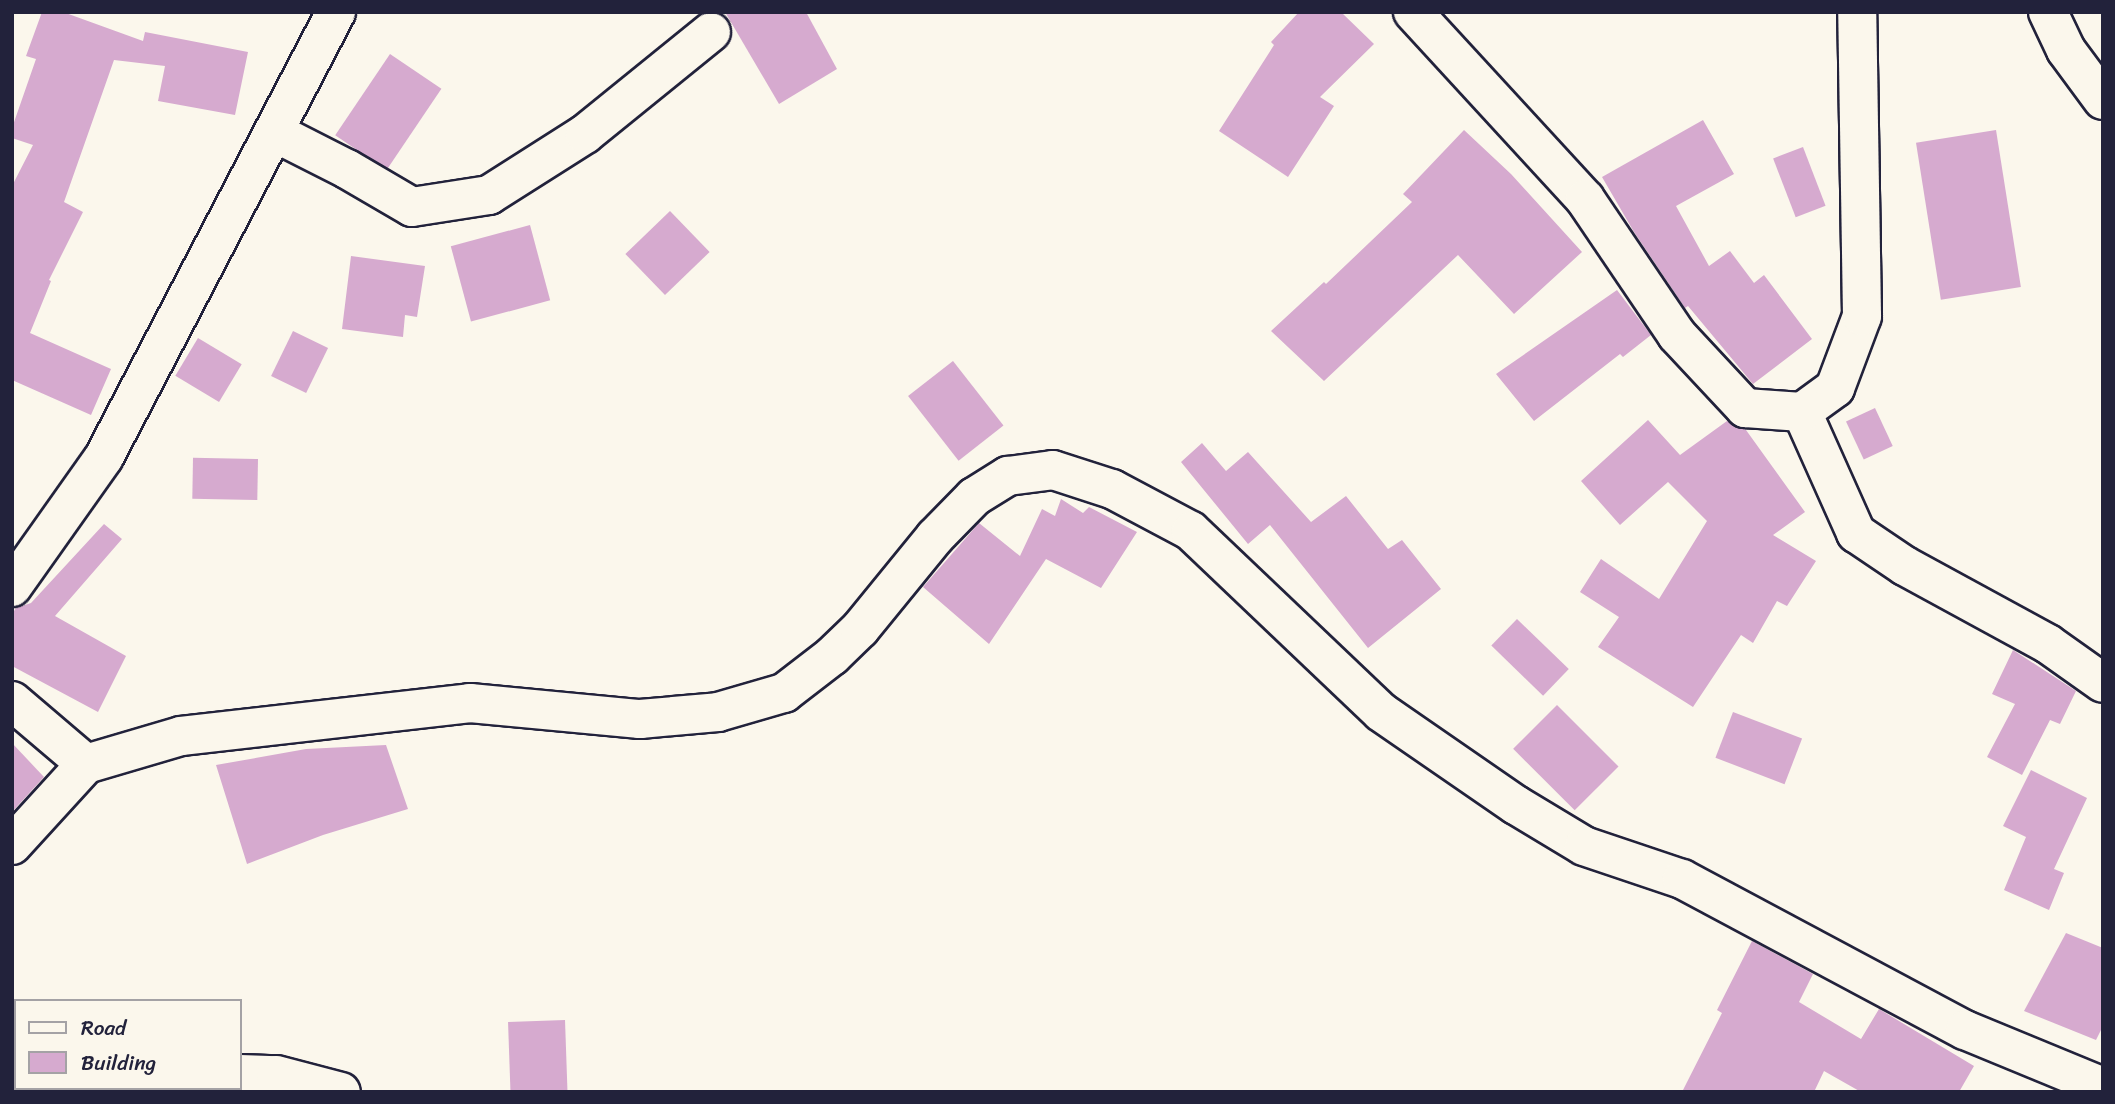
<!DOCTYPE html>
<style>
body{margin:0}
#map{position:relative;width:2115px;height:1104px;overflow:hidden;background:#fbf7ec;font-family:Sriracha,sans-serif}
div>[style]{position:absolute}
.building>*{inset:0;background:#d6aacf;transform-origin:0 0}
.roads{filter:drop-shadow(2px 0 #22223b) drop-shadow(-2px 0 #22223b) drop-shadow(0 2px #22223b) drop-shadow(0 -2px #22223b)}
.street>*{height:38px;margin:-19px;padding:0 19px;transform-origin:19px;border-radius:19px;background:#fbf7ec}
.secondary>*{height:38px;margin:-19px;padding:0 19px;transform-origin:19px;border-radius:19px;background:#fbf7ec}
span{translate:-50% -50%;white-space:nowrap;text-align:center;line-height:1.15;-webkit-text-stroke:7px #fbf7ec;paint-order:stroke}
.frame{position:absolute;inset:0;border:14px solid #22223b;pointer-events:none}
.legend{position:absolute;left:14px;top:999px;width:228px;height:91px;box-sizing:border-box;background:#fbf7ec;border:2px solid #a4a2a5;margin:0;padding:9px 12px;list-style:none;font-size:21px;color:#22223b}
.legend li{display:flex;align-items:center;gap:14px;height:35px}
.legend b{width:35px;border:2px solid #a4a2a5}
</style>
<div id="map">
<div class="building">
<i style="clip-path:polygon(42px 12px,63px 12px,143px 41px,145px 32px,248px 52px,235px 115px,158px 101px,165px 66px,114px 60px,64px 202px,83px 212px,49px 280px,51px 281px,30px 333px,111px 369px,91px 415px,12px 380px,12px 186px,33px 145px,12px 138px,12px 128px,36px 59px,26px 56px)"></i>
<i style="clip-path:polygon(725px 12px,806px 12px,837px 69px,779px 104px)"></i>
<i style="clip-path:polygon(1299px 12px,1341px 12px,1374px 44px,1320px 97px,1334px 106px,1288px 177px,1219px 131px,1274px 45px,1271px 42px)"></i>
<i style="left:390px;top:54px;width:62px;height:98px;rotate:34deg"></i>
<i style="clip-path:polygon(1703px 120px,1734px 174px,1676px 206px,1709px 266px,1730px 251px,1754px 283px,1764px 275px,1812px 339px,1753px 384px,1688px 306px,1685px 308px,1634px 232px,1602px 177px)"></i>
<i style="clip-path:polygon(1464px 130px,1511px 174px,1582px 252px,1514px 314px,1458px 255px,1324px 381px,1271px 331px,1324px 282px,1326px 284px,1412px 202px,1403px 194px)"></i>
<i style="left:1996px;top:130px;width:159px;height:81px;rotate:81deg"></i>
<i style="left:1803px;top:147px;width:63px;height:32px;rotate:69deg"></i>
<i style="left:670px;top:211px;width:57px;height:62px;rotate:46deg"></i>
<i style="left:530px;top:225px;width:78px;height:82px;rotate:75deg"></i>
<i style="clip-path:polygon(351px 256px,425px 266px,417px 317px,405px 315px,403px 337px,342px 329px)"></i>
<i style="clip-path:polygon(1617px 290px,1651px 335px,1623px 357px,1620px 354px,1534px 421px,1496px 374px)"></i>
<i style="left:293px;top:331px;width:39px;height:50px;rotate:26deg"></i>
<i style="left:198px;top:338px;width:51px;height:44px;rotate:31deg"></i>
<i style="left:953px;top:361px;width:82px;height:57px;rotate:52deg"></i>
<i style="left:1875px;top:408px;width:42px;height:32px;rotate:65deg"></i>
<i style="clip-path:polygon(1648px 420px,1680px 455px,1727px 421px,1746px 430px,1805px 512px,1773px 535px,1816px 561px,1787px 606px,1777px 601px,1753px 643px,1741px 635px,1693px 707px,1598px 647px,1619px 617px,1580px 592px,1601px 559px,1659px 599px,1707px 521px,1668px 482px,1620px 525px,1581px 481px)"></i>
<i style="clip-path:polygon(1202px 443px,1226px 471px,1248px 452px,1311px 522px,1346px 496px,1388px 549px,1402px 540px,1441px 589px,1368px 648px,1270px 525px,1248px 544px,1181px 462px)"></i>
<i style="left:258px;top:459px;width:41px;height:65px;rotate:91deg"></i>
<i style="clip-path:polygon(1061px 499px,1083px 513px,1089px 507px,1137px 532px,1101px 588px,1046px 559px,989px 644px,923px 587px,979px 523px,1020px 556px,1042px 509px,1055px 516px)"></i>
<i style="clip-path:polygon(104px 524px,122px 539px,55px 616px,126px 656px,98px 712px,12px 666px,12px 614px,16px 608px,31px 603px)"></i>
<i style="left:1517px;top:619px;width:72px;height:37px;rotate:44deg"></i>
<i style="clip-path:polygon(2013px 650px,2076px 691px,2060px 724px,2050px 720px,2022px 775px,1987px 757px,2015px 704px,1992px 694px)"></i>
<i style="left:1557px;top:705px;width:87px;height:62px;rotate:45deg"></i>
<i style="left:1733px;top:712px;width:74px;height:49px;rotate:21deg"></i>
<i style="clip-path:polygon(12px 743px,44px 777px,12px 812px)"></i>
<i style="clip-path:polygon(386px 745px,408px 809px,323px 835px,247px 864px,216px 765px,306px 749px)"></i>
<i style="clip-path:polygon(2031px 770px,2087px 798px,2054px 869px,2064px 873px,2049px 910px,2004px 890px,2026px 837px,2003px 826px)"></i>
<i style="clip-path:polygon(2066px 933px,2103px 948px,2103px 1026px,2096px 1040px,2024px 1011px)"></i>
<i style="clip-path:polygon(1752px 941px,1813px 974px,1799px 1002px,1861px 1039px,1879px 1009px,1974px 1066px,1959px 1092px,1861px 1092px,1824px 1071px,1814px 1092px,1682px 1092px,1722px 1013px,1717px 1010px)"></i>
<i style="left:565px;top:1020px;width:72px;height:57px;rotate:88deg"></i>
</div>
<div class="roads">
<div class="street">
<i style="left:2048px;top:12px;width:42px;rotate:64.7deg"></i>
<i style="left:2066px;top:50px;width:62px;rotate:53.5deg"></i>
<i style="left:274px;top:132px;width:82px;rotate:26.9deg"></i>
<i style="left:347px;top:169px;width:75px;rotate:30.3deg"></i>
<i style="left:412px;top:207px;width:78px;rotate:-8.9deg"></i>
<i style="left:489px;top:195px;width:114px;rotate:-32.4deg"></i>
<i style="left:585px;top:134px;width:162px;rotate:-39deg"></i>
<i style="left:1802px;top:412px;width:133px;rotate:65.9deg"></i>
<i style="left:1856px;top:533px;width:59px;rotate:34deg"></i>
<i style="left:1905px;top:566px;width:163px;rotate:28.6deg"></i>
<i style="left:2048px;top:644px;width:67px;rotate:35.3deg"></i>
<i style="left:12px;top:701px;width:97px;rotate:40.4deg"></i>
<i style="left:12px;top:845px;width:110px;rotate:-47.6deg"></i>
<i style="left:86px;top:764px;width:99px;rotate:-16.4deg"></i>
<i style="left:181px;top:736px;width:291px;rotate:-6.5deg"></i>
<i style="left:470px;top:703px;width:171px;rotate:5.4deg"></i>
<i style="left:640px;top:719px;width:78px;rotate:-5.1deg"></i>
<i style="left:718px;top:712px;width:69px;rotate:-16.1deg"></i>
<i style="left:784px;top:693px;width:61px;rotate:-37.6deg"></i>
<i style="left:832px;top:656px;width:39px;rotate:-44deg"></i>
<i style="left:860px;top:629px;width:119px;rotate:-50.8deg"></i>
<i style="left:935px;top:537px;width:56px;rotate:-45.7deg"></i>
<i style="left:974px;top:497px;width:40px;rotate:-32deg"></i>
<i style="left:1008px;top:476px;width:45px;rotate:-7.6deg"></i>
<i style="left:1053px;top:470px;width:62px;rotate:17.9deg"></i>
<i style="left:1112px;top:489px;width:89px;rotate:28deg"></i>
<i style="left:1191px;top:531px;width:262px;rotate:43.6deg"></i>
<i style="left:1381px;top:712px;width:164px;rotate:34.6deg"></i>
<i style="left:1516px;top:805px;width:79px;rotate:31.1deg"></i>
<i style="left:1584px;top:846px;width:103px;rotate:18.6deg"></i>
<i style="left:1682px;top:879px;width:321px;rotate:28.1deg"></i>
<i style="left:1965px;top:1030px;width:149px;rotate:22.4deg"></i>
<i style="left:12px;top:1061px;width:4px"></i>
<i style="left:240px;top:1074px;width:36px;rotate:2deg"></i>
<i style="left:276px;top:1075px;width:67px;rotate:14.7deg"></i>
</div>
<div class="secondary">
<i style="left:1413px;top:12px;width:254px;rotate:47.4deg"></i>
<i style="left:1585px;top:199px;width:164px;rotate:55.9deg"></i>
<i style="left:1677px;top:335px;width:100px;rotate:47deg"></i>
<i style="left:1745px;top:408px;width:57px;rotate:4deg"></i>
<i style="left:1802px;top:412px;width:41px;rotate:-36deg"></i>
<i style="left:1835px;top:388px;width:77px;rotate:-69.4deg"></i>
<i style="left:1862px;top:316px;width:304px;rotate:-90.9deg"></i>
<i style="left:12px;top:587px;width:159px;rotate:-54.7deg"></i>
<i style="left:104px;top:457px;width:502px;rotate:-62.46deg"></i>
</div>
</div>
<div class="frame"></div>
<ul class="legend">
<li><b style="height:9px;background:#fbf7ec"></b>Road</li>
<li><b style="height:19px;background:#d6aacf"></b>Building</li>
</ul>
</div>
